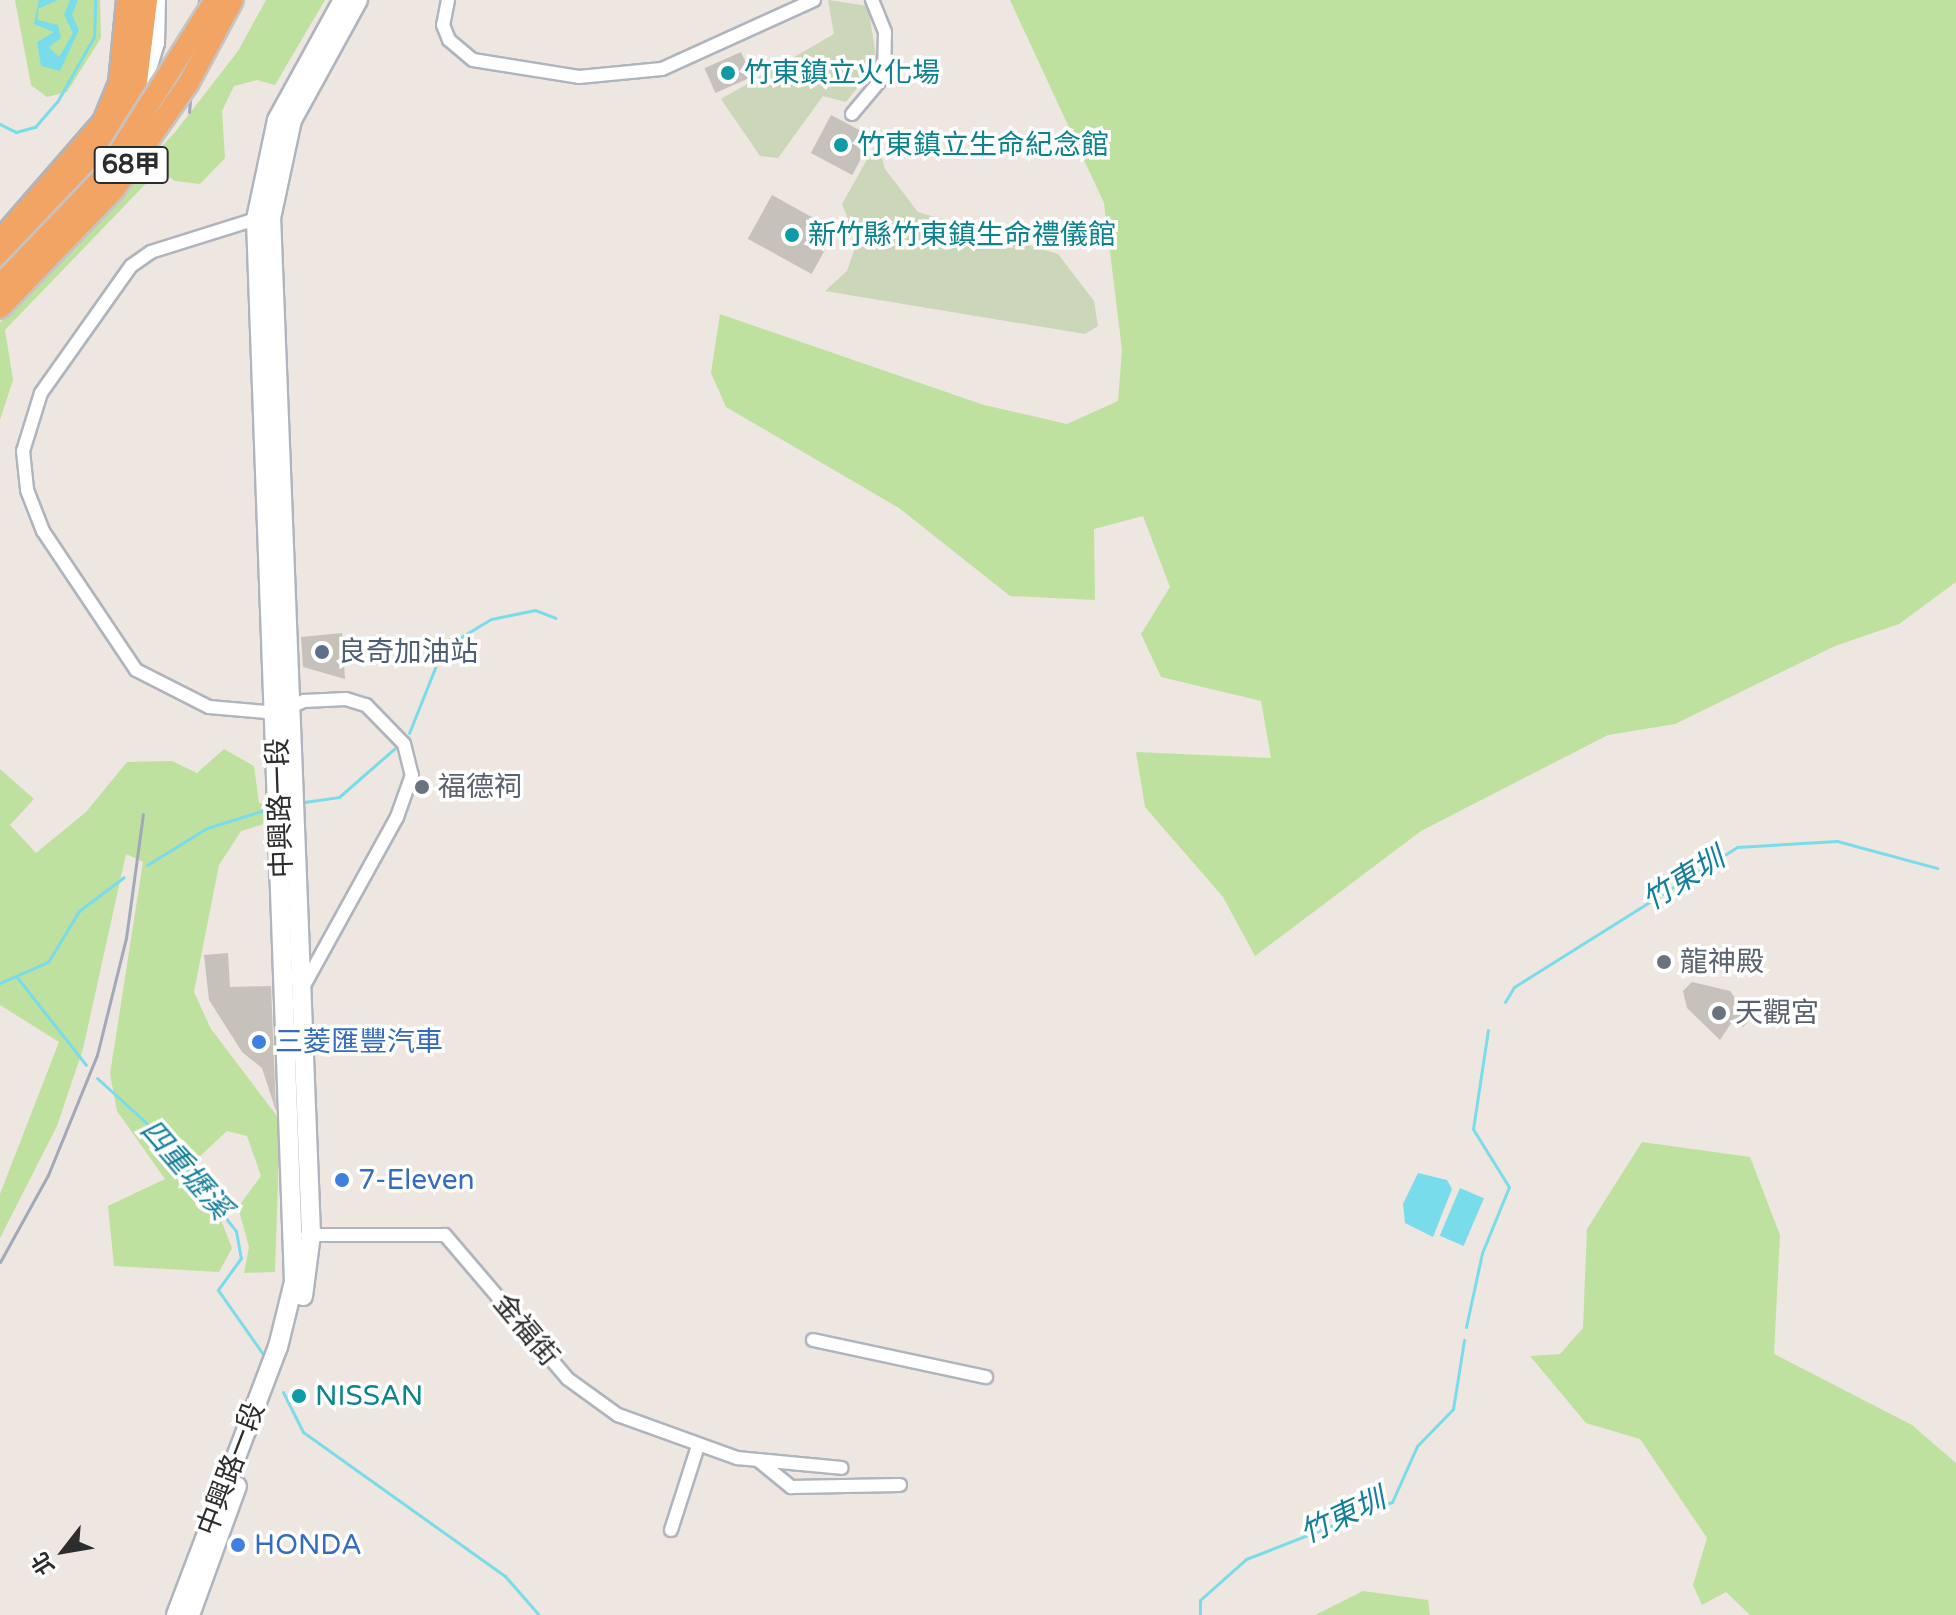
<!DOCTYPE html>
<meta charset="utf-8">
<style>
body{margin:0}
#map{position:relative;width:1956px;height:1615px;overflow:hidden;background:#eee6e0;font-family:"Varela Round","Noto Sans TC",sans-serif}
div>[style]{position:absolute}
.green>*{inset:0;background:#bfe19f}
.cemetery>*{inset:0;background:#cbd7b8}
.water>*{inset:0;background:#79dcea;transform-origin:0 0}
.stream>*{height:3px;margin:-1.5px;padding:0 1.5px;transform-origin:1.5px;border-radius:1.5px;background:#79dcea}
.building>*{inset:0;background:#c7c1bb;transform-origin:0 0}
.roads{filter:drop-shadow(2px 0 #b0b4bc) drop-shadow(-2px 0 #b0b4bc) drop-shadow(0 2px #b0b4bc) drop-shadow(0 -2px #b0b4bc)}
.minor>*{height:12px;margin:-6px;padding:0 6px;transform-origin:6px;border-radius:6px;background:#fff}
.secondary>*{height:18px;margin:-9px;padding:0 9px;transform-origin:9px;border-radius:9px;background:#fff}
.trunk>*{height:20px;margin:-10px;padding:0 10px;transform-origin:10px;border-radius:10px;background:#f2a464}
.rail>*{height:3px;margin:-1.5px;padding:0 1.5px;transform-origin:1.5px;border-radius:1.5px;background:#a3a8b6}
.bridges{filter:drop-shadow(2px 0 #c4c4c4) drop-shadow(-2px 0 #c4c4c4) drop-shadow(0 2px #c4c4c4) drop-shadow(0 -2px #c4c4c4)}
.trunk-bridge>*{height:20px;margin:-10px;padding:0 10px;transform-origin:10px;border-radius:10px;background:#f2a464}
.dots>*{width:22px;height:22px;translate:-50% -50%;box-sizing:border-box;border:4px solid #fff;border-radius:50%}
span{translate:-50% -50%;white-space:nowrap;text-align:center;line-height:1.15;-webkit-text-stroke:7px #fff;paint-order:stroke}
.shield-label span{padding:2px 6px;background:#fff;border:2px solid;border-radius:6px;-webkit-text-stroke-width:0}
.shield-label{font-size:26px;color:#2d2d2d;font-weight:700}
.culture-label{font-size:28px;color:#0d838f}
.left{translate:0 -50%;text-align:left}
.service-label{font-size:28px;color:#4e5e75}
.worship-label{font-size:28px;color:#5b616d}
.street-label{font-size:28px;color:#2d2d2d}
.shop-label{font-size:28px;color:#366cbe}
.water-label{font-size:30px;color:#137f9b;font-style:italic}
.north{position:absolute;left:24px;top:1511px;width:80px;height:80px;-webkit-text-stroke:6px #fff;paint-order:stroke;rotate:239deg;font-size:22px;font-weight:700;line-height:32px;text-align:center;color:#2d2d2d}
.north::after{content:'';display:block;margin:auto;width:28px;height:36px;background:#2d2d2d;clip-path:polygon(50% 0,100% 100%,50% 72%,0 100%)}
</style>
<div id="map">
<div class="green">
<i style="clip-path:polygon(15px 0,100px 0,101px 38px,67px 92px,47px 97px,31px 85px)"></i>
<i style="clip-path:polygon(266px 0,325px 0,275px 85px,257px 80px,234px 86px,222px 111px,225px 158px,200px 184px,175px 181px,159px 170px,5px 330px,13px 380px,0 420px,0 323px,176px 131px,238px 51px)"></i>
<i style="clip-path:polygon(1010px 0,1956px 0,1956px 582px,1899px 624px,1835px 646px,1675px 724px,1608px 735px,1421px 831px,1255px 956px,1223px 897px,1145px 807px,1136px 752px,1271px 758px,1261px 701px,1161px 677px,1141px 634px,1170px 587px,1143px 516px,1094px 529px,1095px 600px,1010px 596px,899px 508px,726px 407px,711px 373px,720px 314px,984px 405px,1067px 424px,1118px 401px,1122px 350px,1104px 203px)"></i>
<i style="clip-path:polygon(224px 749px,254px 766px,259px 803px,274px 806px,274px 821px,241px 831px,219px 865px,194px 992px,211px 1029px,280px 1120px,275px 1272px,244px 1273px,249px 1247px,238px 1207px,261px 1176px,247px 1136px,227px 1131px,197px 1159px,232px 1248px,219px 1272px,114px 1266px,108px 1206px,165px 1179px,117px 1111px,110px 1074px,143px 862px,126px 854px,83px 1049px,57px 1126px,0 1238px,0 1194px,59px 1042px,0 1005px,0 769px,34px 799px,10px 825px,36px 853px,86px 812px,127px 762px,172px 761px,197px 773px)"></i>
<i style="clip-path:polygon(1642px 1142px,1750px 1157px,1780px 1235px,1774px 1354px,1912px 1425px,1956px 1463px,1956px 1615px,1750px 1615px,1726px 1592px,1702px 1605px,1693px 1585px,1707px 1538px,1640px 1439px,1586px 1423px,1530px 1356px,1560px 1354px,1583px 1328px,1587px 1229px)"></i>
<i style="clip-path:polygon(1363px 1591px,1428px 1600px,1430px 1615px,1315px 1615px)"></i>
</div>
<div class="cemetery">
<i style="clip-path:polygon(828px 0,868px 6px,877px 63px,846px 102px,823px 96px,778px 158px,760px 156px,721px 99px,834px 34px)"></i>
<i style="clip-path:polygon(877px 142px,885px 169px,918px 212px,1058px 254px,1094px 301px,1098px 326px,1085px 334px,825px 291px,847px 271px,857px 242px,842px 204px)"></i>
</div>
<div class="water">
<i style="clip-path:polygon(39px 0,58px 0,38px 9px,38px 20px,58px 25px,61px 38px,49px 47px,59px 57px,73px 33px,64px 15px,70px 0,78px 0,72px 15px,79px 30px,60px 71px,41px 66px,37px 42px,54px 32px,34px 24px)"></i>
<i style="clip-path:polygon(1418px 1173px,1447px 1180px,1452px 1189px,1433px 1237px,1405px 1223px,1403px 1204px)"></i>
<i style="left:1460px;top:1188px;width:26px;height:52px;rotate:23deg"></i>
</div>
<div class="stream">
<i style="left:0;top:124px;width:18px;rotate:27deg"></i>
<i style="left:16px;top:132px;width:20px;rotate:-15deg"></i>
<i style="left:35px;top:127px;width:33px;rotate:-49deg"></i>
<i style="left:57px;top:102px;width:75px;rotate:-60.4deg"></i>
<i style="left:94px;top:37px;width:37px;rotate:-88deg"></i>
<i style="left:409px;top:733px;width:92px;rotate:-68.2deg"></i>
<i style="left:443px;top:648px;width:56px;rotate:-31.1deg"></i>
<i style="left:491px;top:619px;width:45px;rotate:-11.6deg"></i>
<i style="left:535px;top:610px;width:22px;rotate:21deg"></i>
<i style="left:304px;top:802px;width:35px;rotate:-8deg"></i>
<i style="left:339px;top:797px;width:74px;rotate:-41.2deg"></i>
<i style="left:147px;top:865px;width:70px;rotate:-31.7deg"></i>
<i style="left:207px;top:828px;width:64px;rotate:-17.3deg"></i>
<i style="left:16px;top:976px;width:113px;rotate:51.8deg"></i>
<i style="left:0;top:983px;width:52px;rotate:-23.6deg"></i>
<i style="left:48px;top:962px;width:60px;rotate:-58.7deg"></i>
<i style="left:79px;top:911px;width:56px;rotate:-37.1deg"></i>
<i style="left:1505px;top:1002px;width:17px;rotate:-59deg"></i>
<i style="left:1514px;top:987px;width:263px;rotate:-32.1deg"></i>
<i style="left:1737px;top:847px;width:100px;rotate:-3.4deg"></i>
<i style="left:1837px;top:841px;width:104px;rotate:15.1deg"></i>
<i style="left:97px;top:1078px;width:91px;rotate:42.3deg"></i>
<i style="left:164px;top:1139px;width:117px;rotate:52deg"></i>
<i style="left:236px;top:1231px;width:27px;rotate:80deg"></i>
<i style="left:241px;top:1258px;width:39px;rotate:126deg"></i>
<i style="left:218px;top:1290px;width:78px;rotate:54.9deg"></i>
<i style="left:1466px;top:1327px;width:76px;rotate:-77.8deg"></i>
<i style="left:1482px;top:1253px;width:71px;rotate:-67.8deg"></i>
<i style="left:1509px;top:1187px;width:68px;rotate:-121.8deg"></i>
<i style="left:1473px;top:1129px;width:100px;rotate:-81.4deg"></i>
<i style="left:283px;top:1392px;width:45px;rotate:63.4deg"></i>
<i style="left:303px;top:1432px;width:248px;rotate:35.5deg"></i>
<i style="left:505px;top:1576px;width:52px;rotate:48.9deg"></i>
<i style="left:1200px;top:1615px;width:15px;rotate:-90deg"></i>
<i style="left:1200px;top:1600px;width:62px;rotate:-41.7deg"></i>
<i style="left:1246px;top:1559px;width:157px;rotate:-21.3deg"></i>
<i style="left:1392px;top:1502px;width:61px;rotate:-65.9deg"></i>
<i style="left:1417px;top:1446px;width:52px;rotate:-45.8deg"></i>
<i style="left:1453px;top:1409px;width:70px;rotate:-80.9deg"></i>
</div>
<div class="building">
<i style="left:741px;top:52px;width:27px;height:40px;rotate:66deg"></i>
<i style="left:831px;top:115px;width:47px;height:43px;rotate:28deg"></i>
<i style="left:772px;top:195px;width:73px;height:50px;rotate:29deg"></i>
<i style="clip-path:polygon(342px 633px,345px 679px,303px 667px,301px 637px)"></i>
<i style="clip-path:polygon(228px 953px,230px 987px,271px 986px,276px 1111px,262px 1068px,242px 1052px,209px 1000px,204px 955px)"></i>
<i style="clip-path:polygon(1692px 982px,1730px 991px,1751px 1019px,1743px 1027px,1732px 1022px,1720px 1040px,1687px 1008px,1683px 991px)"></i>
</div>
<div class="roads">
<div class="minor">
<i style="left:448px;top:0;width:25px;rotate:101deg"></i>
<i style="left:443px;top:25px;width:16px;rotate:68deg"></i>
<i style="left:449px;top:40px;width:31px;rotate:40deg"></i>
<i style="left:473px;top:60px;width:107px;rotate:9.1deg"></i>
<i style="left:579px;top:77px;width:83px;rotate:-5.5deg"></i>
<i style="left:662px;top:69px;width:167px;rotate:-24.4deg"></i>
<i style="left:140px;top:102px;width:62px;rotate:-73deg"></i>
<i style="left:158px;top:43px;width:43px;rotate:-88.7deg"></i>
<i style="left:852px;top:114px;width:50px;rotate:-49.9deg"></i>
<i style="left:884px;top:76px;width:44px;rotate:-88.7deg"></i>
<i style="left:885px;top:32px;width:35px;rotate:-112deg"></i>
<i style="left:256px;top:219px;width:110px;rotate:162.6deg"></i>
<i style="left:151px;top:252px;width:24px;rotate:145deg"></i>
<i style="left:131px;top:266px;width:156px;rotate:125.3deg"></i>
<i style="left:41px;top:393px;width:61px;rotate:107.2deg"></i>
<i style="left:23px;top:451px;width:39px;rotate:84deg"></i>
<i style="left:27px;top:490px;width:44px;rotate:68.7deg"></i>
<i style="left:43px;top:531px;width:167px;rotate:56.2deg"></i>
<i style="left:136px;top:670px;width:82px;rotate:26.9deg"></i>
<i style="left:209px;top:707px;width:69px;rotate:5deg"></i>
<i style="left:278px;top:713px;width:29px;rotate:-25deg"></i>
<i style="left:304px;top:701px;width:42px;rotate:-2.7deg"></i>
<i style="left:346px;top:699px;width:21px;rotate:17deg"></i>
<i style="left:366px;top:705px;width:54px;rotate:45.7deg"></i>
<i style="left:404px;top:744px;width:32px;rotate:76deg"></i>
<i style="left:412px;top:775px;width:45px;rotate:109.7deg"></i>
<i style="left:397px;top:817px;width:196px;rotate:118.9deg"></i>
<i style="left:307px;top:1235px;width:138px"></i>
<i style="left:445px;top:1235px;width:189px;rotate:49.5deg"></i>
<i style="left:568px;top:1379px;width:62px;rotate:35.8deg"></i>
<i style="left:618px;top:1415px;width:127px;rotate:19.9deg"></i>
<i style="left:737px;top:1458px;width:105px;rotate:5.4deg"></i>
<i style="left:813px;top:1340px;width:177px;rotate:12.1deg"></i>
<i style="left:758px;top:1460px;width:43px;rotate:39.3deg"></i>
<i style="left:791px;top:1487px;width:109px;rotate:-1.1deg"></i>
<i style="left:671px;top:1530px;width:85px;rotate:-72.2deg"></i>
</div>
<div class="secondary">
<i style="left:303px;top:1296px;width:63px;rotate:-82.6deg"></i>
<i style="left:311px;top:1234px;width:1017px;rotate:-92.25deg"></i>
<i style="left:271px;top:218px;width:100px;rotate:-77.9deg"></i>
<i style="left:292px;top:120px;width:137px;rotate:-61.2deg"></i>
<i style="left:176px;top:1615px;width:287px;rotate:-69.2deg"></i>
<i style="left:278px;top:1347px;width:67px;rotate:-76.2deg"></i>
<i style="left:294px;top:1282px;width:1064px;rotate:-92.05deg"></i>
<i style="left:256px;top:219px;width:101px;rotate:-78deg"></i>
<i style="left:277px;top:120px;width:137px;rotate:-61.2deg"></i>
<i style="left:190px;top:1615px;width:137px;rotate:-70deg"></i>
</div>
<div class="trunk">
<i style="left:0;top:240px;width:157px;rotate:-48.9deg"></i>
<i style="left:103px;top:122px;width:42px;rotate:-67.7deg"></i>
<i style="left:119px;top:83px;width:83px;rotate:-84.5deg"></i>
<i style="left:0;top:263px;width:176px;rotate:-48.2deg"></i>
<i style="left:117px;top:132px;width:46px;rotate:-65.7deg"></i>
<i style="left:136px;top:90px;width:91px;rotate:-83deg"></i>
</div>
</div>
<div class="rail">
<i style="left:189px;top:112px;width:112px;rotate:-84.9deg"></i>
<i style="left:0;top:1262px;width:99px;rotate:-61.1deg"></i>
<i style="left:48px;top:1175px;width:130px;rotate:-67.8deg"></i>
<i style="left:97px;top:1055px;width:121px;rotate:-76.1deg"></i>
<i style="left:126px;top:938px;width:125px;rotate:-82.2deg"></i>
</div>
<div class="bridges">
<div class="trunk-bridge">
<i style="left:0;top:285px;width:149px;rotate:-46.4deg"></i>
<i style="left:103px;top:177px;width:209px;rotate:-57.7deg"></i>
<i style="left:0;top:308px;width:164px;rotate:-46deg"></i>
<i style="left:114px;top:190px;width:129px;rotate:-55.1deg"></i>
<i style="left:188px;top:84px;width:95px;rotate:-61.8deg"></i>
</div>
</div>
<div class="dots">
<i style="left:728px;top:73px;background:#0f9aa8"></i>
<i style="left:841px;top:145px;background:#0f9aa8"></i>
<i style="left:792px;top:235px;background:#0f9aa8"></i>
<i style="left:322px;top:652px;background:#5c6f8a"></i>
<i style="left:422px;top:787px;background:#6b7280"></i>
<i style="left:1664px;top:962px;background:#6b7280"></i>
<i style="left:1719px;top:1013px;background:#6b7280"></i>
<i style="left:259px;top:1042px;background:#3f7fe0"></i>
<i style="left:342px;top:1180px;background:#3f7fe0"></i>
<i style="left:299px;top:1396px;background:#0f9aa8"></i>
<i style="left:238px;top:1545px;background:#3f7fe0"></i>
</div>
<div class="shield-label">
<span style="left:131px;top:165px">68甲</span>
</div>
<div class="culture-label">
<span class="left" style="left:744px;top:73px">竹東鎮立火化場</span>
<span class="left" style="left:857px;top:145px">竹東鎮立生命紀念館</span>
<span class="left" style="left:808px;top:235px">新竹縣竹東鎮生命禮儀館</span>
<span class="left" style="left:315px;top:1396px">NISSAN</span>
</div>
<div class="service-label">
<span class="left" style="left:338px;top:652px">良奇加油站</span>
</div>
<div class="worship-label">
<span class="left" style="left:438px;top:787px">福德祠</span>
<span class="left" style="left:1680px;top:962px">龍神殿</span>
<span class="left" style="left:1735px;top:1013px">天觀宮</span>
</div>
<div class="street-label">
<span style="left:280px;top:808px;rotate:-92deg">中興路一段</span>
<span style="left:526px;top:1330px;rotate:50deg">金福街</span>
<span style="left:231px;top:1469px;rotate:-69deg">中興路一段</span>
</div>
<div class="shop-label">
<span class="left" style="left:275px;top:1042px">三菱匯豐汽車</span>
<span class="left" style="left:358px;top:1180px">7-Eleven</span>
<span class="left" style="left:254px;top:1545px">HONDA</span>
</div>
<div class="water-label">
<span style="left:1684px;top:880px;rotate:-32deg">竹東圳</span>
<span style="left:185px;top:1170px;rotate:49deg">四重壢溪</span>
<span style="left:1343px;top:1517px;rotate:-25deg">竹東圳</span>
</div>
<div class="north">北</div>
</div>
